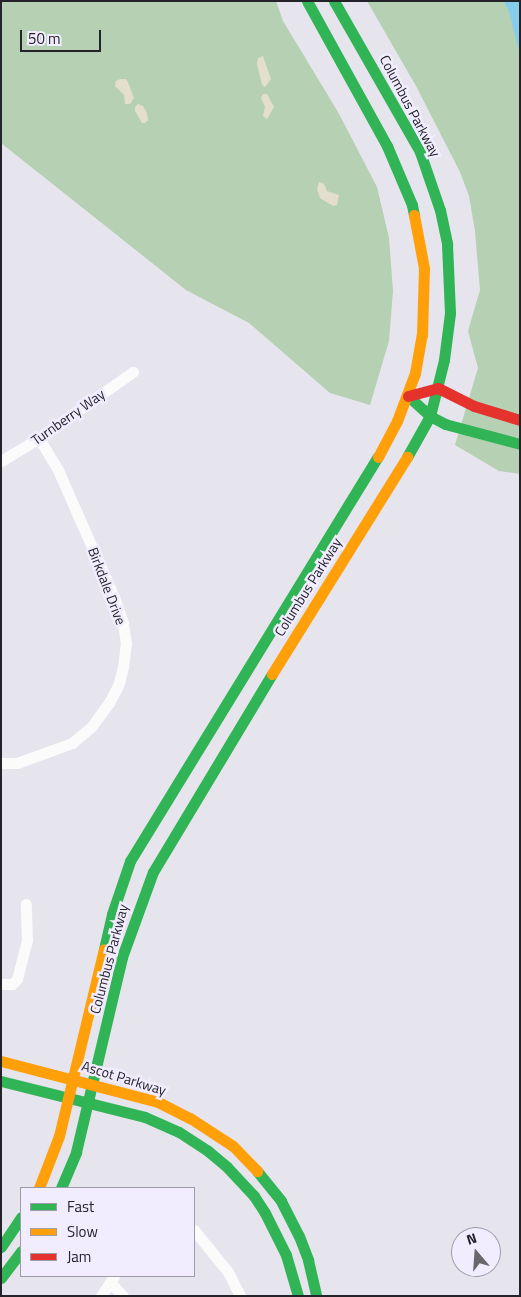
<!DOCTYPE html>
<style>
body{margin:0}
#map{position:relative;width:521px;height:1297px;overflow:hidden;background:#e6e4ed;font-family:"Titillium Web",sans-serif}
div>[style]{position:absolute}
.green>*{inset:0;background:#b5d0b3}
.sand>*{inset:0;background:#e4dece}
.water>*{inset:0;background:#85cdec}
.street>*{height:11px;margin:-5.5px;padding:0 5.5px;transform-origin:5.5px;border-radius:5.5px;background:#fbfbfc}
.fast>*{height:11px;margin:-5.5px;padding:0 5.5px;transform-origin:5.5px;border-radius:5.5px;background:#30b455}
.slow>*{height:11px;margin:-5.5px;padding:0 5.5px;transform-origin:5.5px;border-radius:5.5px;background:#ff9f0a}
.jam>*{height:11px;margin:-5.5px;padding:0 5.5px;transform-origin:5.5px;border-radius:5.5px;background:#e5322d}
span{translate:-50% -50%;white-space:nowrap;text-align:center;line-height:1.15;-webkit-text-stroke:5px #f1edff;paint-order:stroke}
.street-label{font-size:14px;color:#25232a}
.frame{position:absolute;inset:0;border:2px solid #25232a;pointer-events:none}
.legend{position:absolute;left:20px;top:1187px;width:175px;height:90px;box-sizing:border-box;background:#f1edff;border:1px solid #9f9caa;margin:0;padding:6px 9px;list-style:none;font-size:15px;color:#25232a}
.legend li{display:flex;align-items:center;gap:10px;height:25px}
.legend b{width:25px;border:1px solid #9f9caa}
.north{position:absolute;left:451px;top:1227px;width:50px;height:50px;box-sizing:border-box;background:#f1edff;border:1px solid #9f9caa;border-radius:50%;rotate:342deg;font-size:14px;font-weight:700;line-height:20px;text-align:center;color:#25232a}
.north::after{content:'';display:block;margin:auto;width:18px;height:22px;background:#69676e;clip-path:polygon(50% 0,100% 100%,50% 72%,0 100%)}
.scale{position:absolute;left:20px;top:30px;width:81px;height:22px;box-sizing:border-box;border:2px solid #25232a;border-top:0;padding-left:6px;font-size:15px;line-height:18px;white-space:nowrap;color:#25232a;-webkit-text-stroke:4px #f1edff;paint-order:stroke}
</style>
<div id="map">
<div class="green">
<i style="clip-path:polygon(1px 1px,276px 1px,283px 21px,338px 112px,377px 187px,389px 238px,393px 291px,389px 341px,370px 405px,330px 393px,249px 323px,186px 290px,1px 143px)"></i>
<i style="clip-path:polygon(367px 1px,520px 1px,520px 474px,499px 471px,455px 445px,478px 368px,468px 331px,480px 290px,475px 231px,469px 196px,460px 172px,416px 86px)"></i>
</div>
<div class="sand">
<i style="clip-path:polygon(263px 56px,271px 79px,265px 87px,262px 85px,257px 64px,258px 58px)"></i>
<i style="clip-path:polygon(120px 79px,126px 79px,128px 82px,134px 98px,130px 104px,125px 104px,124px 95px,115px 86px,116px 81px)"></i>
<i style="clip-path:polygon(263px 94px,267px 94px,274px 107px,267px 119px,263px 116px,265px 107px,261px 98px)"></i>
<i style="clip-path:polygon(138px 104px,143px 106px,147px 113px,148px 120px,145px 123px,142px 123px,135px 111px,135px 107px)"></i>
<i style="clip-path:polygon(319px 182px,324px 184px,327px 191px,339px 195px,337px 205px,333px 206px,320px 198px,317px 189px)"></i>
</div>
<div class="water">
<i style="clip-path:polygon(504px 1px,520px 1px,520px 54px,509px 12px)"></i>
</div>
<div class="street">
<i style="left:1px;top:461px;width:44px;rotate:-31.2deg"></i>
<i style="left:39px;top:438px;width:115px;rotate:-35.1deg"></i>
<i style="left:1px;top:763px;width:16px"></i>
<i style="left:17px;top:763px;width:59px;rotate:-20deg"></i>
<i style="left:72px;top:743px;width:26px;rotate:-40deg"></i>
<i style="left:92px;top:726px;width:29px;rotate:-54deg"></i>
<i style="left:109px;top:703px;width:22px;rotate:-63deg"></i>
<i style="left:119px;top:683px;width:16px;rotate:-76deg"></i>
<i style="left:123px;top:667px;width:24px;rotate:-83deg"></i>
<i style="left:126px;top:643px;width:20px;rotate:-99deg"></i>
<i style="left:123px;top:623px;width:28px;rotate:-109deg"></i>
<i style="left:114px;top:597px;width:139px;rotate:-113.8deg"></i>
<i style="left:58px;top:470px;width:37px;rotate:-121deg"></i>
<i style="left:1px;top:984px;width:11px"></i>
<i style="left:12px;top:984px;width:7px;rotate:-45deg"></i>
<i style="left:17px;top:979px;width:40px;rotate:-75.6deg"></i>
<i style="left:27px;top:940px;width:36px;rotate:-92deg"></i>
<i style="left:194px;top:1230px;width:54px;rotate:51deg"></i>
<i style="left:228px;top:1272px;width:27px;rotate:63deg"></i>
<i style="left:110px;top:1282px;width:19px;rotate:47deg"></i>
<i style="left:101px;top:1296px;width:24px;rotate:-57deg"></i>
</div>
<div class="fast">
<i style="left:307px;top:1px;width:166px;rotate:61.1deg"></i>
<i style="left:387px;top:146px;width:64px;rotate:67deg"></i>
<i style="left:412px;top:205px;width:10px;rotate:79deg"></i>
<i style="left:334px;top:1px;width:174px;rotate:60.3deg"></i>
<i style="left:420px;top:152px;width:61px;rotate:71deg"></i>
<i style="left:440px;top:210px;width:35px;rotate:78deg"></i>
<i style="left:447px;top:244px;width:69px;rotate:87.5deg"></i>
<i style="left:450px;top:313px;width:47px;rotate:97.3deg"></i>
<i style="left:444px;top:360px;width:58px;rotate:104deg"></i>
<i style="left:430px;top:416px;width:47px;rotate:119.3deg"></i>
<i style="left:408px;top:396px;width:30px;rotate:42deg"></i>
<i style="left:430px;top:416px;width:17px;rotate:28deg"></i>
<i style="left:445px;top:424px;width:78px;rotate:14.9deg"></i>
<i style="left:104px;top:949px;width:36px;rotate:-77deg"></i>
<i style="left:112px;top:914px;width:56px;rotate:-71.2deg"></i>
<i style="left:130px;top:861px;width:474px;rotate:-58.5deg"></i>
<i style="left:1px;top:1081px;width:148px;rotate:14deg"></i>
<i style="left:145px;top:1117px;width:37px;rotate:24deg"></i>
<i style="left:179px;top:1132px;width:35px;rotate:33deg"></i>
<i style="left:208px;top:1151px;width:25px;rotate:40deg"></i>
<i style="left:227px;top:1167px;width:40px;rotate:47deg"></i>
<i style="left:254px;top:1196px;width:20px;rotate:57deg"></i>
<i style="left:265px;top:1213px;width:47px;rotate:63.4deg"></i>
<i style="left:286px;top:1255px;width:43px;rotate:73.7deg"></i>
<i style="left:257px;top:1171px;width:38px;rotate:51deg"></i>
<i style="left:281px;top:1201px;width:39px;rotate:63deg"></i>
<i style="left:299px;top:1236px;width:26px;rotate:69deg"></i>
<i style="left:308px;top:1260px;width:37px;rotate:77deg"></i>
<i style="left:61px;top:1188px;width:39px;rotate:-67deg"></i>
<i style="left:76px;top:1152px;width:200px;rotate:-76.7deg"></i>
<i style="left:122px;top:957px;width:90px;rotate:-70deg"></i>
<i style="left:153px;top:872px;width:231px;rotate:-59deg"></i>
<i style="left:1px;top:1247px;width:36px;rotate:-56deg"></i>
<i style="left:1px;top:1278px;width:34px;rotate:-53deg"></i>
</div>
<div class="slow">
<i style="left:378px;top:457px;width:41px;rotate:-62.2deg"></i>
<i style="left:397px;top:421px;width:51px;rotate:-69.4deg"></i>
<i style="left:415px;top:373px;width:39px;rotate:-80deg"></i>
<i style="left:422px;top:335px;width:67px;rotate:-88.3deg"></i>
<i style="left:424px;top:268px;width:54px;rotate:-100.7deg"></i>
<i style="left:272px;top:674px;width:256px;rotate:-58.1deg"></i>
<i style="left:1px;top:1061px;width:162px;rotate:14.6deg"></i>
<i style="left:158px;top:1102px;width:36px;rotate:27deg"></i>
<i style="left:190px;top:1118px;width:51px;rotate:33.1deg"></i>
<i style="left:233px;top:1146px;width:35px;rotate:46deg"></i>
<i style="left:39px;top:1188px;width:56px;rotate:-69deg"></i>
<i style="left:59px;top:1136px;width:192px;rotate:-76.5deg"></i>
</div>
<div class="jam">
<i style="left:408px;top:396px;width:31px;rotate:-15deg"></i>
<i style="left:438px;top:388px;width:40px;rotate:26.6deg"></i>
<i style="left:474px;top:406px;width:48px;rotate:16.9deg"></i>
</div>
<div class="street-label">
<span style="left:410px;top:106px;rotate:62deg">Columbus Parkway</span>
<span style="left:68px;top:417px;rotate:-35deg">Turnberry Way</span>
<span style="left:107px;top:586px;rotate:69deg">Birkdale Drive</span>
<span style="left:308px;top:587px;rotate:-58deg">Columbus Parkway</span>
<span style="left:109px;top:959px;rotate:-75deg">Columbus Parkway</span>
<span style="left:124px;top:1078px;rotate:17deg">Ascot Parkway</span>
</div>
<div class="frame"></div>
<ul class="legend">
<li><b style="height:6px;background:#30b455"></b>Fast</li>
<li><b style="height:6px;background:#ff9f0a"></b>Slow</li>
<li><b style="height:6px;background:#e5322d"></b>Jam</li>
</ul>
<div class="north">N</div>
<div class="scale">50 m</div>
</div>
